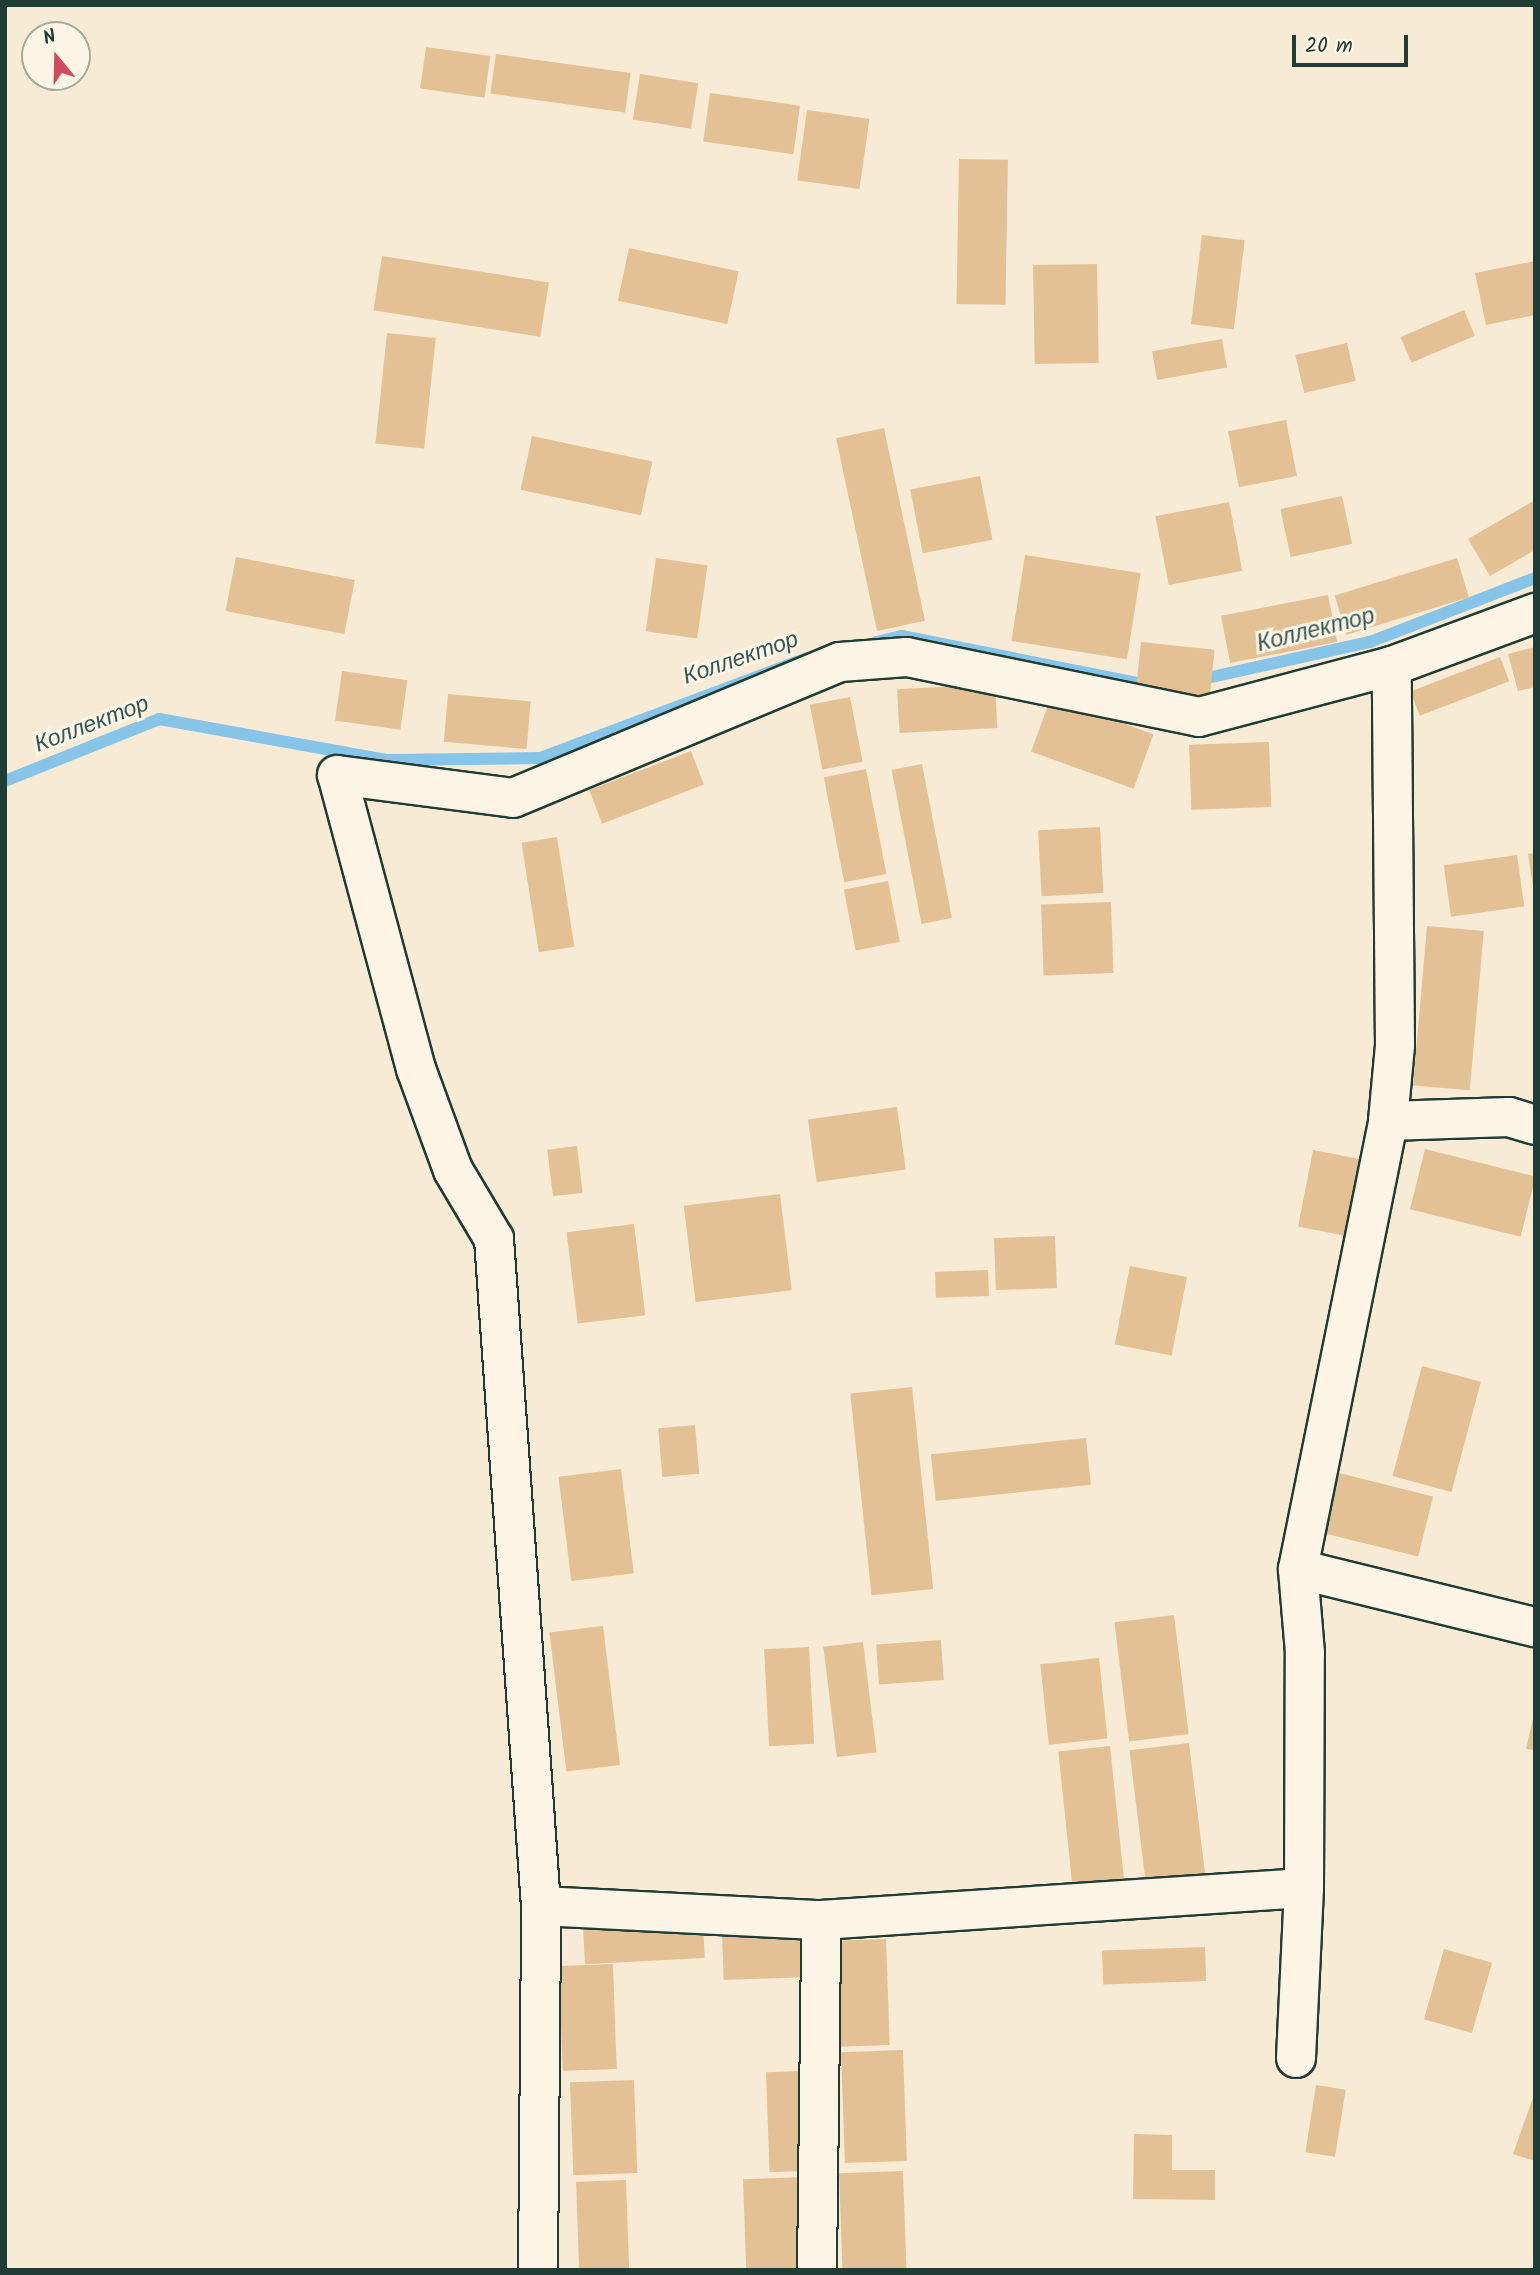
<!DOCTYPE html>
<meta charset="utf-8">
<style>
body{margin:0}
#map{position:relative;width:1540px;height:2275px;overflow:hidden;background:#f7ebd5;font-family:Kalam,sans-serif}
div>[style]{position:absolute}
.stream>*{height:12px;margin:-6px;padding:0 6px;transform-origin:6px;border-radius:6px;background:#86c5e7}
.building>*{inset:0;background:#e4c195;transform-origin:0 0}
.roads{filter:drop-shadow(2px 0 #1f3d34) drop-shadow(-2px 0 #1f3d34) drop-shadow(0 2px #1f3d34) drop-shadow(0 -2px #1f3d34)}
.minor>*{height:38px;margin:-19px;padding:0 19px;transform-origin:19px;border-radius:19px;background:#fcf5e5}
span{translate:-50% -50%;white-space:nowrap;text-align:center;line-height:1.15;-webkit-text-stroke:6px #fcf5e5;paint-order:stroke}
.water-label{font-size:23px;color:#345858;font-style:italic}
.frame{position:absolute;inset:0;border:7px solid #1f3d34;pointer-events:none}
.north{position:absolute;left:21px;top:21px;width:70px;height:70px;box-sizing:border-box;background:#fcf5e5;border:2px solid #a4ab9e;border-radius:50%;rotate:341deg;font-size:19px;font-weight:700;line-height:28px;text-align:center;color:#1f3d34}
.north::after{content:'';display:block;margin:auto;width:24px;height:32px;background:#d1495b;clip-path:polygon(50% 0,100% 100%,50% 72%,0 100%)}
.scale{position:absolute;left:1292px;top:35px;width:116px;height:32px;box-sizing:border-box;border:4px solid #1f3d34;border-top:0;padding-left:9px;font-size:21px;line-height:24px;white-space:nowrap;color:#1f3d34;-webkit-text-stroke:5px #fcf5e5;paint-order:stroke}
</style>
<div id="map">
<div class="stream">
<i style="left:876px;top:642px;width:27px;rotate:-13deg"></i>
<i style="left:902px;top:636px;width:256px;rotate:11.3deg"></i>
<i style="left:1198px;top:680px;width:176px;rotate:-12.5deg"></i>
<i style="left:1370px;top:642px;width:177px;rotate:-21.2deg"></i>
<i style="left:5px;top:781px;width:166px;rotate:-21.9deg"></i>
<i style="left:159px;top:719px;width:231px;rotate:10.2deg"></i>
<i style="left:386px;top:760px;width:154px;rotate:-0.7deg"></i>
<i style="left:540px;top:758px;width:285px;rotate:-20.5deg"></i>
</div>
<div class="building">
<i style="left:426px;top:47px;width:65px;height:42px;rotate:8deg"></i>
<i style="left:496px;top:54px;width:136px;height:40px;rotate:8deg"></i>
<i style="left:640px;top:74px;width:59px;height:46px;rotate:9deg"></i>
<i style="left:710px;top:93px;width:91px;height:49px;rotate:8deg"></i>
<i style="left:807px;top:110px;width:63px;height:71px;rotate:8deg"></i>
<i style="left:959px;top:159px;width:49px;height:145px;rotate:1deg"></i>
<i style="left:1202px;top:235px;width:43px;height:90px;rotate:7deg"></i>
<i style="left:629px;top:248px;width:112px;height:54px;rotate:12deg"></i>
<i style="left:382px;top:256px;width:169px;height:55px;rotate:9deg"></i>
<i style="clip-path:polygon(1535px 261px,1535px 315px,1486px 325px,1475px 273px)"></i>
<i style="left:1097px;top:264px;width:99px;height:64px;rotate:89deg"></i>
<i style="left:1464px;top:310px;width:28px;height:69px;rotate:67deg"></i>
<i style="left:387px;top:333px;width:49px;height:111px;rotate:6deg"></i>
<i style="left:1222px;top:339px;width:29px;height:71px;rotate:80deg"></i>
<i style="left:1347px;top:343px;width:39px;height:53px;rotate:77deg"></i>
<i style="left:1286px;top:420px;width:57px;height:59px;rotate:79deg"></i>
<i style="left:884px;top:428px;width:197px;height:49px;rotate:78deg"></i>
<i style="left:532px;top:436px;width:123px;height:55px;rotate:12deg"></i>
<i style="left:980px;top:476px;width:65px;height:71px;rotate:79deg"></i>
<i style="left:1342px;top:496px;width:49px;height:63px;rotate:78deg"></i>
<i style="clip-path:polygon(1535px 500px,1535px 550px,1490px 576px,1468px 539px)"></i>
<i style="left:1229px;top:502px;width:70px;height:75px;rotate:79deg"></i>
<i style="left:1025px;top:555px;width:117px;height:87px;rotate:9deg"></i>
<i style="left:236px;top:557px;width:121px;height:55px;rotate:11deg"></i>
<i style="left:656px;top:558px;width:52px;height:74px;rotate:8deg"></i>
<i style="left:1457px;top:558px;width:41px;height:128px;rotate:73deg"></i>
<i style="left:1328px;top:595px;width:48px;height:109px;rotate:79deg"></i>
<i style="left:1141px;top:642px;width:74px;height:50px;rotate:6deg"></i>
<i style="clip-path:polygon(1535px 647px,1535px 687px,1518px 691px,1508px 654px)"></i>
<i style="left:1500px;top:657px;width:26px;height:96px;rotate:69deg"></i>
<i style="left:342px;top:671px;width:66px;height:50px;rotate:8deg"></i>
<i style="left:995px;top:684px;width:44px;height:98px;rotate:87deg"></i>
<i style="left:448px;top:694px;width:83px;height:48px;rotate:5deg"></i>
<i style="left:850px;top:697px;width:66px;height:41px;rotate:79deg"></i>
<i style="left:1051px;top:697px;width:109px;height:58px;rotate:20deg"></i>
<i style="left:1269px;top:742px;width:65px;height:80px;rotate:88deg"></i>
<i style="left:691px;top:751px;width:36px;height:109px;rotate:69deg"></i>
<i style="left:922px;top:764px;width:157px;height:31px;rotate:79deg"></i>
<i style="left:866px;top:769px;width:107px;height:43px;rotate:79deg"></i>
<i style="left:1100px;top:827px;width:66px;height:62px;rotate:87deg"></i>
<i style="left:557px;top:837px;width:111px;height:36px;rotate:81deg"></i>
<i style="clip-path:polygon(1535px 853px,1535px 887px,1533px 887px,1528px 854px)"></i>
<i style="left:1517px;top:855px;width:52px;height:74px;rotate:82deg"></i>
<i style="left:888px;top:881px;width:62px;height:45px;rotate:79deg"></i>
<i style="left:1111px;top:902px;width:71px;height:70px;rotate:88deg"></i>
<i style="left:1427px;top:926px;width:57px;height:160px;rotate:5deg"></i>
<i style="left:897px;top:1107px;width:63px;height:90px;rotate:82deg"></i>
<i style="left:577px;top:1146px;width:47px;height:30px;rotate:83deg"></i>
<i style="left:1425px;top:1149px;width:114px;height:62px;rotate:14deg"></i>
<i style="left:1313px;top:1150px;width:49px;height:78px;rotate:11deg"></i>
<i style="left:780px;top:1194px;width:97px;height:97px;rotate:83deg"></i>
<i style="left:634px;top:1224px;width:92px;height:68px;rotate:83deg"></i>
<i style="left:1055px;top:1236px;width:52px;height:61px;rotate:88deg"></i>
<i style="left:1130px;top:1266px;width:58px;height:80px;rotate:11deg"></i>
<i style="left:988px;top:1270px;width:26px;height:53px;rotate:88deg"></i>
<i style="left:1422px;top:1366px;width:61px;height:114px;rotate:15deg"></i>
<i style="left:912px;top:1387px;width:203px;height:62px;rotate:84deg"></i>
<i style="left:695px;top:1425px;width:49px;height:37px;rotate:85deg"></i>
<i style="left:1086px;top:1438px;width:47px;height:156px;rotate:84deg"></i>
<i style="left:621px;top:1469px;width:105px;height:63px;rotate:83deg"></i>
<i style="left:1339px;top:1473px;width:97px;height:62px;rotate:14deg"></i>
<i style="left:1174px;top:1615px;width:120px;height:60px;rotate:83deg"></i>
<i style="left:603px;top:1626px;width:140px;height:54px;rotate:83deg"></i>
<i style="left:941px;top:1640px;width:40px;height:65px;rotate:86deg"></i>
<i style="left:863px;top:1642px;width:111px;height:40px;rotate:83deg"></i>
<i style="left:809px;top:1647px;width:97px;height:45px;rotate:87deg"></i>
<i style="left:1099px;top:1658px;width:81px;height:59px;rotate:84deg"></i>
<i style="clip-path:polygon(1535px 1710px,1535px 1750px,1526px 1749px)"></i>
<i style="left:1189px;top:1743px;width:138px;height:60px;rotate:83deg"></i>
<i style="left:1110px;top:1746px;width:143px;height:52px;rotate:84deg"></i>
<i style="left:703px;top:1924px;width:34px;height:120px;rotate:87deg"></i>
<i style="left:809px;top:1931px;width:46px;height:87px;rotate:88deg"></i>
<i style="left:886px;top:1939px;width:106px;height:50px;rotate:88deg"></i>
<i style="left:1205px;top:1947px;width:34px;height:103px;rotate:88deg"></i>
<i style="left:1444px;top:1949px;width:50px;height:73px;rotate:16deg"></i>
<i style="left:613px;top:1964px;width:105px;height:54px;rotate:88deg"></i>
<i style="left:903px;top:2050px;width:111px;height:62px;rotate:88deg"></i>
<i style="left:803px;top:2071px;width:100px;height:37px;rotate:88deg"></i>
<i style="left:634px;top:2080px;width:93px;height:64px;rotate:88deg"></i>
<i style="left:1316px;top:2085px;width:30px;height:68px;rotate:9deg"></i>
<i style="clip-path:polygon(1535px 2092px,1535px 2161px,1513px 2154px)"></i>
<i style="clip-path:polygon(1134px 2134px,1172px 2135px,1172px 2170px,1215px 2170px,1215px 2200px,1133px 2199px)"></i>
<i style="left:903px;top:2171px;width:99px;height:64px;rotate:88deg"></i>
<i style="left:806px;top:2177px;width:93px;height:63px;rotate:88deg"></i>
<i style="left:626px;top:2180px;width:90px;height:50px;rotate:88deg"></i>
</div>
<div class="roads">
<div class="minor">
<i style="left:1388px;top:1121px;width:121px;rotate:-1.9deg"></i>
<i style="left:1509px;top:1117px;width:27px;rotate:17deg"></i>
<i style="left:1298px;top:1569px;width:244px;rotate:13.8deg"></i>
<i style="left:541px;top:1906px;width:280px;rotate:2.9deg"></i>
<i style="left:821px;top:1920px;width:484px;rotate:-3.8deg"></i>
<i style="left:1296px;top:2058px;width:170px;rotate:-87.3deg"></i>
<i style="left:1304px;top:1888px;width:235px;rotate:-89.8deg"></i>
<i style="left:1305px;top:1653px;width:84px;rotate:-94.8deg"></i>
<i style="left:1298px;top:1569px;width:457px;rotate:-78.6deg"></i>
<i style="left:1388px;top:1121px;width:76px;rotate:-84.7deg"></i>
<i style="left:1395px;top:1045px;width:379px;rotate:-90.5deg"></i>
<i style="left:538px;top:2270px;width:364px;rotate:-89.5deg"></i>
<i style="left:541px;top:1906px;width:669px;rotate:-94.03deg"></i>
<i style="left:494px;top:1239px;width:80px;rotate:-120.7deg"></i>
<i style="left:453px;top:1170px;width:108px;rotate:-110.1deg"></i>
<i style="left:416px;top:1069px;width:304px;rotate:-105deg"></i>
<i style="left:337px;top:775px;width:177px;rotate:7.4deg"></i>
<i style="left:513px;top:798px;width:354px;rotate:-22.6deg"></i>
<i style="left:840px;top:662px;width:67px;rotate:-4.3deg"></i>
<i style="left:907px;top:657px;width:298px;rotate:11.6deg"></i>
<i style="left:1199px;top:717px;width:200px;rotate:-14.8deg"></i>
<i style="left:1392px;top:666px;width:153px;rotate:-20.3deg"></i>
<i style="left:817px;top:2270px;width:350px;rotate:-89.3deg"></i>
</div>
</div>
<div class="water-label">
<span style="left:1316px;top:631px;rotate:-14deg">Коллектор</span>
<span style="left:741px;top:659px;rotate:-19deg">Коллектор</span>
<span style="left:92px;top:725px;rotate:-21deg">Коллектор</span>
</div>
<div class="frame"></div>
<div class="north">N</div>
<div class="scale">20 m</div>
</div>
